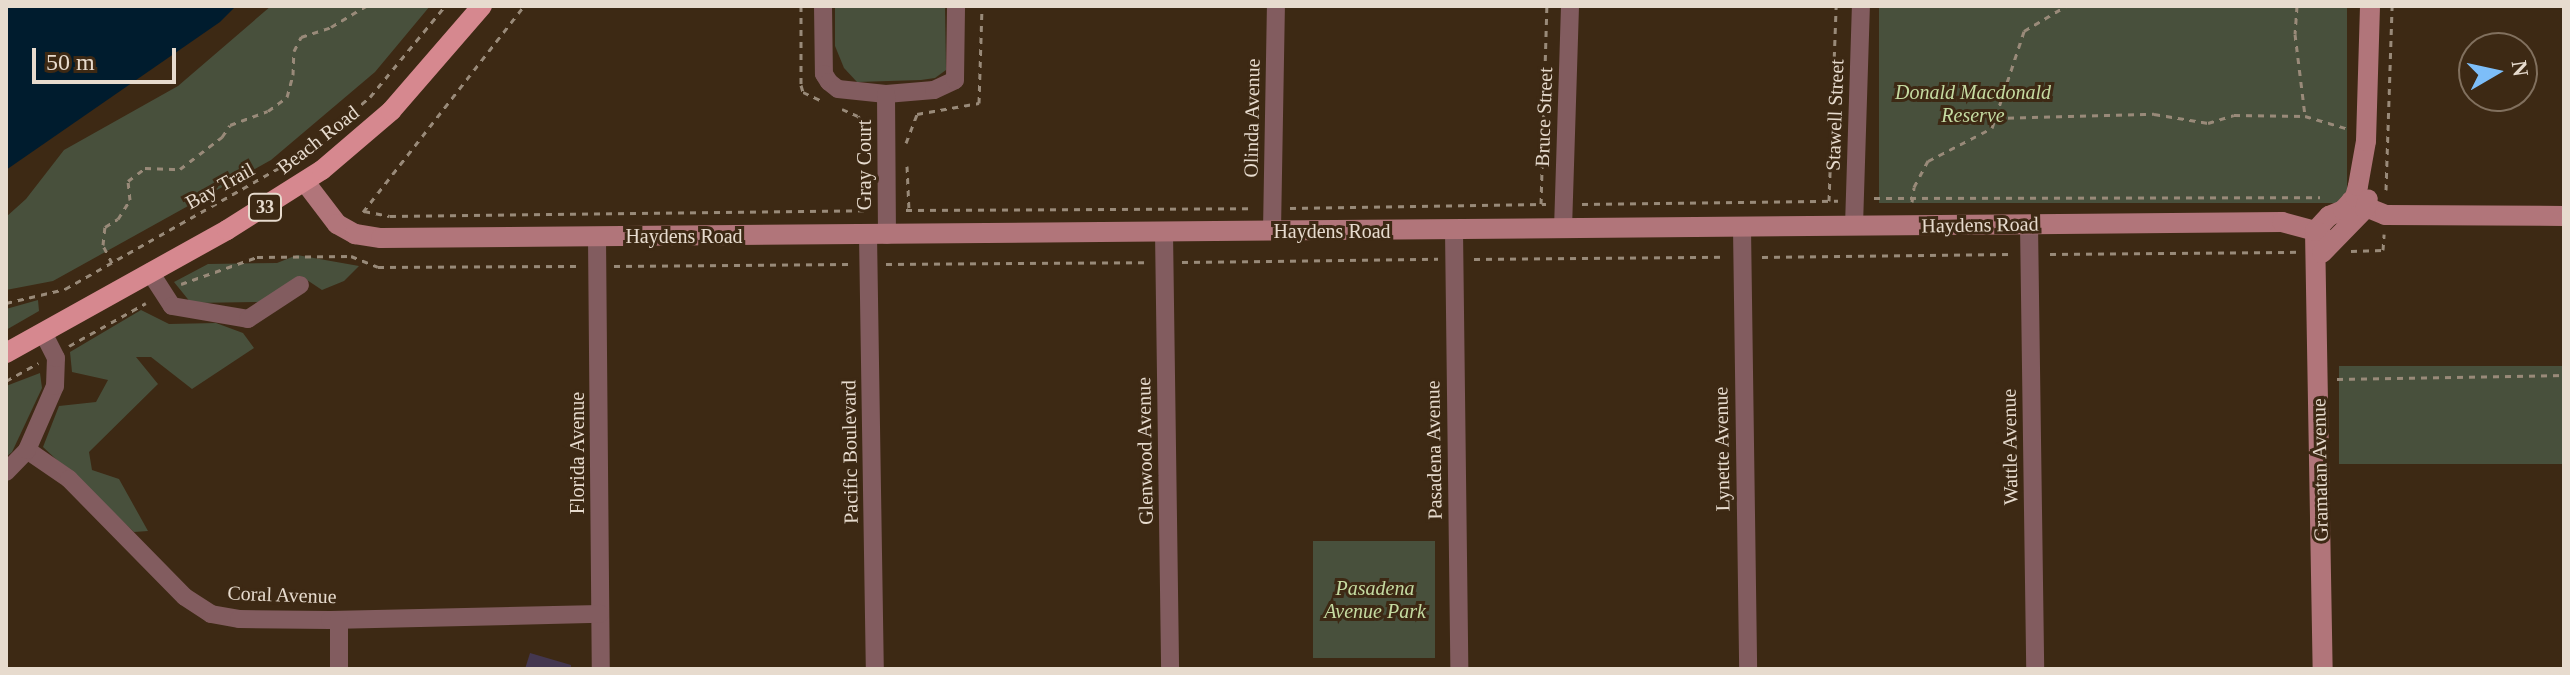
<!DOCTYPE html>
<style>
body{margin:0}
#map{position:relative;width:2570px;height:675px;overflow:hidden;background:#3d2914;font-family:"Times New Roman",serif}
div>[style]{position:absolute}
.green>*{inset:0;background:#48503c;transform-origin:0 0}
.water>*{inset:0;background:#001c2e}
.building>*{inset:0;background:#443750}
.path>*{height:3px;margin-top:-1.5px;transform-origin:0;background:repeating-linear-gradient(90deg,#998a79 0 6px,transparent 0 12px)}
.street>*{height:18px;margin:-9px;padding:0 9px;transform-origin:9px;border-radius:9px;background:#825c5f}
.secondary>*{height:20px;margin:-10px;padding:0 10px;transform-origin:10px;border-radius:10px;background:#b1757a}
.primary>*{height:20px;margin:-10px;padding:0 10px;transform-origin:10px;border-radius:10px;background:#d6888f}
span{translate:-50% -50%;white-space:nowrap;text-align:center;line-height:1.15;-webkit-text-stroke:6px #3d2914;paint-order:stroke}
.shield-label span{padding:2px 6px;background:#3d2914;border:2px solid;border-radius:6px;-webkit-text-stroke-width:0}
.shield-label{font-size:18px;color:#e7dbce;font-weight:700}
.park-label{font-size:20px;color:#c5dba1;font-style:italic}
.street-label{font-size:20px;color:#e7dbce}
.frame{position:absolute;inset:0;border:8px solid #e7dbce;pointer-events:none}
.north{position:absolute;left:2458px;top:32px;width:80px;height:80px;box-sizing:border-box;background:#3d2914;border:2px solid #81705e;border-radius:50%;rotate:81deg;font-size:22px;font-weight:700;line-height:32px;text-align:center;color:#e7dbce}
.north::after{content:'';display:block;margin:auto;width:28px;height:36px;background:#7dbef9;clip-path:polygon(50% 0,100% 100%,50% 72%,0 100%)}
.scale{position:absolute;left:32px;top:48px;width:144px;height:36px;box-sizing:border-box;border:4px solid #e7dbce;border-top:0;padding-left:10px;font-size:24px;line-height:28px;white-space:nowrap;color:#e7dbce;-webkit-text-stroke:6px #3d2914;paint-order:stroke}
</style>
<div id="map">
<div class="green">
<i style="clip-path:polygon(271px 6px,430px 6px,375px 72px,271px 160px,53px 281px,6px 290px,6px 217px,26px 199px,64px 150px,178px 86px)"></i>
<i style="clip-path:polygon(835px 6px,945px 6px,946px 70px,935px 78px,921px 80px,857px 82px,844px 68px,835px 46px)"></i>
<i style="left:1879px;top:6px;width:468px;height:197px"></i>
<i style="clip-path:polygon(297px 255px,359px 266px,344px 281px,322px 290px,301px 276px,261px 302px,191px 303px,174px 282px,208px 264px,277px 263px)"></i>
<i style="clip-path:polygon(38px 300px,39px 311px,6px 330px,6px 309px)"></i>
<i style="clip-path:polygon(141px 310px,169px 324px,216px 323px,243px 333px,254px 348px,192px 389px,151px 357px,136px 357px,158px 384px,89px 452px,92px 470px,119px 479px,148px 531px,134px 532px,43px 447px,59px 406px,96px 402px,108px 380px,72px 372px,70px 352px)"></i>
<i style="left:2564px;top:366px;width:98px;height:225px;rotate:90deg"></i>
<i style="clip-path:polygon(40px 373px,42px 388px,12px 452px,6px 457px,6px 386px)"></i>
<i style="left:1435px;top:541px;width:117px;height:122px;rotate:90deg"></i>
</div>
<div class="water">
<i style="clip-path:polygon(6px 6px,236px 6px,220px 22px,6px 170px)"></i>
</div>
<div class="building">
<i style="clip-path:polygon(530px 653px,571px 665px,571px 669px,525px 669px)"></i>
</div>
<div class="path">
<i style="left:801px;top:6px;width:79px;rotate:90deg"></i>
<i style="left:801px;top:85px;width:7px;rotate:74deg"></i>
<i style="left:803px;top:92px;width:19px;rotate:25deg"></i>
<i style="left:2297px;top:6px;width:28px;rotate:94deg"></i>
<i style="left:2295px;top:34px;width:83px;rotate:83deg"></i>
<i style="left:2305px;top:116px;width:46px;rotate:16.5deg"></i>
<i style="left:842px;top:109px;width:17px;rotate:24deg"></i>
<i style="left:858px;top:116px;width:14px;rotate:51deg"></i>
<i style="left:1996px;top:118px;width:158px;rotate:-1.5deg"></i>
<i style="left:2154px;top:114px;width:55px;rotate:9.5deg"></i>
<i style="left:2208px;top:123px;width:27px;rotate:-17deg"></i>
<i style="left:2234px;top:115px;width:71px;rotate:0.8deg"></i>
<i style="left:906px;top:143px;width:31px;rotate:-69deg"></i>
<i style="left:917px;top:114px;width:63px;rotate:-10.1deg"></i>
<i style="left:979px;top:103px;width:97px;rotate:-88.2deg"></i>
<i style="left:907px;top:166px;width:44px;rotate:87.4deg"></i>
<i style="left:2386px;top:190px;width:184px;rotate:-88.1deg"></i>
<i style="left:1874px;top:198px;width:446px;rotate:-0.1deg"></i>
<i style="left:1829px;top:201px;width:195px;rotate:-87.9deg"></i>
<i style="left:1912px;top:202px;width:15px;rotate:-82deg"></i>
<i style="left:1914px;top:187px;width:30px;rotate:-62deg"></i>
<i style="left:1928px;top:161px;width:72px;rotate:-27.3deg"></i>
<i style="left:1992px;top:128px;width:102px;rotate:-71.7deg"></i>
<i style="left:2024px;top:31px;width:49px;rotate:-30.8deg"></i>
<i style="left:1541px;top:204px;width:198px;rotate:-88.3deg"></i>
<i style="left:1582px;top:204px;width:256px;rotate:-0.7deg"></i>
<i style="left:1290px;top:208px;width:256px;rotate:-0.9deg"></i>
<i style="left:906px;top:210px;width:348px;rotate:-0.3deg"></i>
<i style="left:364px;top:211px;width:26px;rotate:11deg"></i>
<i style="left:390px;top:216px;width:480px;rotate:-0.7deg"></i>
<i style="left:363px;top:212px;width:261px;rotate:-52deg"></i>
<i style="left:2351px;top:251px;width:32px;rotate:-2deg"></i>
<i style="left:2383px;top:250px;width:16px;rotate:-86deg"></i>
<i style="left:2050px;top:254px;width:248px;rotate:-0.5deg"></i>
<i style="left:1762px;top:257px;width:248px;rotate:-0.7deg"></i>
<i style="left:1474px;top:259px;width:252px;rotate:-0.5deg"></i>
<i style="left:1182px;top:262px;width:256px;rotate:-0.7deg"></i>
<i style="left:112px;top:263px;width:20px;rotate:-117deg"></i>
<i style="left:103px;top:245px;width:18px;rotate:-84deg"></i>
<i style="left:105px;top:227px;width:15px;rotate:-32deg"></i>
<i style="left:118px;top:219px;width:22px;rotate:-58deg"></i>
<i style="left:130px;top:200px;width:19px;rotate:-96deg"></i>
<i style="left:128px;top:181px;width:21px;rotate:-37deg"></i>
<i style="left:145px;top:168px;width:35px;rotate:2deg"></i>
<i style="left:180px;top:169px;width:53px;rotate:-37.3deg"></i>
<i style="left:222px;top:137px;width:14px;rotate:-56deg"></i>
<i style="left:230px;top:125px;width:40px;rotate:-20.2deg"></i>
<i style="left:268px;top:111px;width:24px;rotate:-36deg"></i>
<i style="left:287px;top:97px;width:23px;rotate:-75deg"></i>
<i style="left:293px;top:75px;width:24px;rotate:-88deg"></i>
<i style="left:294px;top:51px;width:16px;rotate:-63deg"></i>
<i style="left:301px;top:37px;width:32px;rotate:-18deg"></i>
<i style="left:331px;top:27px;width:41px;rotate:-31deg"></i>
<i style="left:886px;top:264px;width:260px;rotate:-0.4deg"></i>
<i style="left:614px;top:266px;width:236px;rotate:-0.5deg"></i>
<i style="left:181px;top:284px;width:81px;rotate:-19.6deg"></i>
<i style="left:257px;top:257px;width:94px;rotate:-0.6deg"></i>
<i style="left:351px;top:256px;width:29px;rotate:22deg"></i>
<i style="left:378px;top:267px;width:200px;rotate:-0.3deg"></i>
<i style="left:6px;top:303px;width:61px;rotate:-13.3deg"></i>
<i style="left:65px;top:289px;width:266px;rotate:-29.5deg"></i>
<i style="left:297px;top:158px;width:95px;rotate:-39.9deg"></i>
<i style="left:370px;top:97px;width:118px;rotate:-50.5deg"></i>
<i style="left:69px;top:346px;width:88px;rotate:-29.2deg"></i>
<i style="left:2337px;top:379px;width:227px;rotate:-1deg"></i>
<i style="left:6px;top:381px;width:37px;rotate:-29deg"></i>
</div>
<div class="street">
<i style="left:823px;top:6px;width:68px;rotate:89.2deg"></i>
<i style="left:824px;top:74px;width:9px;rotate:58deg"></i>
<i style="left:829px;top:82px;width:11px;rotate:38deg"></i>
<i style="left:838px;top:89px;width:48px;rotate:5.9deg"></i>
<i style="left:886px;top:94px;width:48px;rotate:-4.8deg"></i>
<i style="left:934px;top:90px;width:23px;rotate:-25deg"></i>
<i style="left:955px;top:80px;width:74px;rotate:-89.2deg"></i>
<i style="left:886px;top:94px;width:141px;rotate:89.6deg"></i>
<i style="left:2029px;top:224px;width:445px;rotate:89.2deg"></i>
<i style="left:1854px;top:226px;width:220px;rotate:-88.2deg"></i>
<i style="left:1742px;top:228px;width:441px;rotate:89.2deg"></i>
<i style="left:1563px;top:229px;width:223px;rotate:-88.2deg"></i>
<i style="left:1454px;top:230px;width:439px;rotate:89.3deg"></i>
<i style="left:1272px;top:231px;width:225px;rotate:-89deg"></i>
<i style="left:1164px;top:232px;width:437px;rotate:89.2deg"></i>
<i style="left:868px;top:235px;width:434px;rotate:89.1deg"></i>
<i style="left:597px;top:237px;width:432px;rotate:89.5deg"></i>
<i style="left:150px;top:272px;width:40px;rotate:57.1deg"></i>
<i style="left:172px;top:306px;width:77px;rotate:9.7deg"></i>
<i style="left:248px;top:319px;width:62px;rotate:-33.2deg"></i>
<i style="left:27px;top:450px;width:51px;rotate:34.6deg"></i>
<i style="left:69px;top:479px;width:165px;rotate:45.5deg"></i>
<i style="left:185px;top:597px;width:31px;rotate:33deg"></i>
<i style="left:211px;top:614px;width:28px;rotate:10deg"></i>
<i style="left:239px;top:619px;width:91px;rotate:0.6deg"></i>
<i style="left:330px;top:620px;width:270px;rotate:-1.3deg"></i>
<i style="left:6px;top:472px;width:30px;rotate:-46deg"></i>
<i style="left:27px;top:450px;width:70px;rotate:-66.4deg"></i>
<i style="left:55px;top:386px;width:28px;rotate:-88deg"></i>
<i style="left:56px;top:358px;width:29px;rotate:-117deg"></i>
<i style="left:339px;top:620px;width:49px;rotate:90deg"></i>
</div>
<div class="secondary">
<i style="left:305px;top:182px;width:53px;rotate:52.7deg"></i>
<i style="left:337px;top:224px;width:21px;rotate:29deg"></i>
<i style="left:355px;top:234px;width:26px;rotate:9deg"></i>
<i style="left:381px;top:238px;width:1901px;rotate:-0.48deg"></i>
<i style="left:2282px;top:222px;width:34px;rotate:15deg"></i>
<i style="left:2315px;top:231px;width:19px;rotate:36deg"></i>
<i style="left:2351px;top:201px;width:37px;rotate:22deg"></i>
<i style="left:2385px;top:215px;width:179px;rotate:0.3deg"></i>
<i style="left:2315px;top:231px;width:438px;rotate:89deg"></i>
<i style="left:2315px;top:231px;width:21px;rotate:-47deg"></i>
<i style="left:2329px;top:216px;width:15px;rotate:-23deg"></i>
<i style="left:2343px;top:210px;width:18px;rotate:-47deg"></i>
<i style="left:2355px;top:197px;width:11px;rotate:-75deg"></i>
<i style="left:2358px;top:186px;width:46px;rotate:-79.9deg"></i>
<i style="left:2366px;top:141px;width:135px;rotate:-88.3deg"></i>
<i style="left:2322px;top:253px;width:62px;rotate:-45.7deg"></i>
<i style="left:2365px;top:209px;width:10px;rotate:-73deg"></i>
</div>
<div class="primary">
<i style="left:6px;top:353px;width:253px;rotate:-29.1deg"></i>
<i style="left:227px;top:230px;width:112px;rotate:-32.3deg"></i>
<i style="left:322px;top:170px;width:91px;rotate:-40.5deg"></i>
<i style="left:391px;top:111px;width:139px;rotate:-49.1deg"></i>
</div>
<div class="shield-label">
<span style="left:265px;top:207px">33</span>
</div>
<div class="park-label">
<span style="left:1973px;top:104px">Donald Macdonald<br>Reserve</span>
<span style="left:1375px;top:600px">Pasadena<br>Avenue Park</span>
</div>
<div class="street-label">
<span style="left:1835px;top:115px;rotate:-88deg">Stawell Street</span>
<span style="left:1544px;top:117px;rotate:-88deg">Bruce Street</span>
<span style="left:1252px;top:118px;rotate:-89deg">Olinda Avenue</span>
<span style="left:318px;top:140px;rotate:-38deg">Beach Road</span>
<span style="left:864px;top:165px;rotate:-90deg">Gray Court</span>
<span style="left:220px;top:186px;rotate:-29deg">Bay Trail</span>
<span style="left:1980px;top:225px;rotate:-1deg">Haydens Road</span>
<span style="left:1332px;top:231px">Haydens Road</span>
<span style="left:684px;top:236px">Haydens Road</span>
<span style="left:2010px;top:447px;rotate:-91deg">Wattle Avenue</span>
<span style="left:1722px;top:449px;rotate:-91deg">Lynette Avenue</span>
<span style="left:1434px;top:450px;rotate:-91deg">Pasadena Avenue</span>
<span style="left:1145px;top:451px;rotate:-91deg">Glenwood Avenue</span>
<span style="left:850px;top:452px;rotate:-91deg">Pacific Boulevard</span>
<span style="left:577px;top:453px;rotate:-90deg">Florida Avenue</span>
<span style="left:2320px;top:470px;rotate:-91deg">Gramatan Avenue</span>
<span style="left:282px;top:595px;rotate:2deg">Coral Avenue</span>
</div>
<div class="frame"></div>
<div class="north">N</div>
<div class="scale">50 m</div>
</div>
